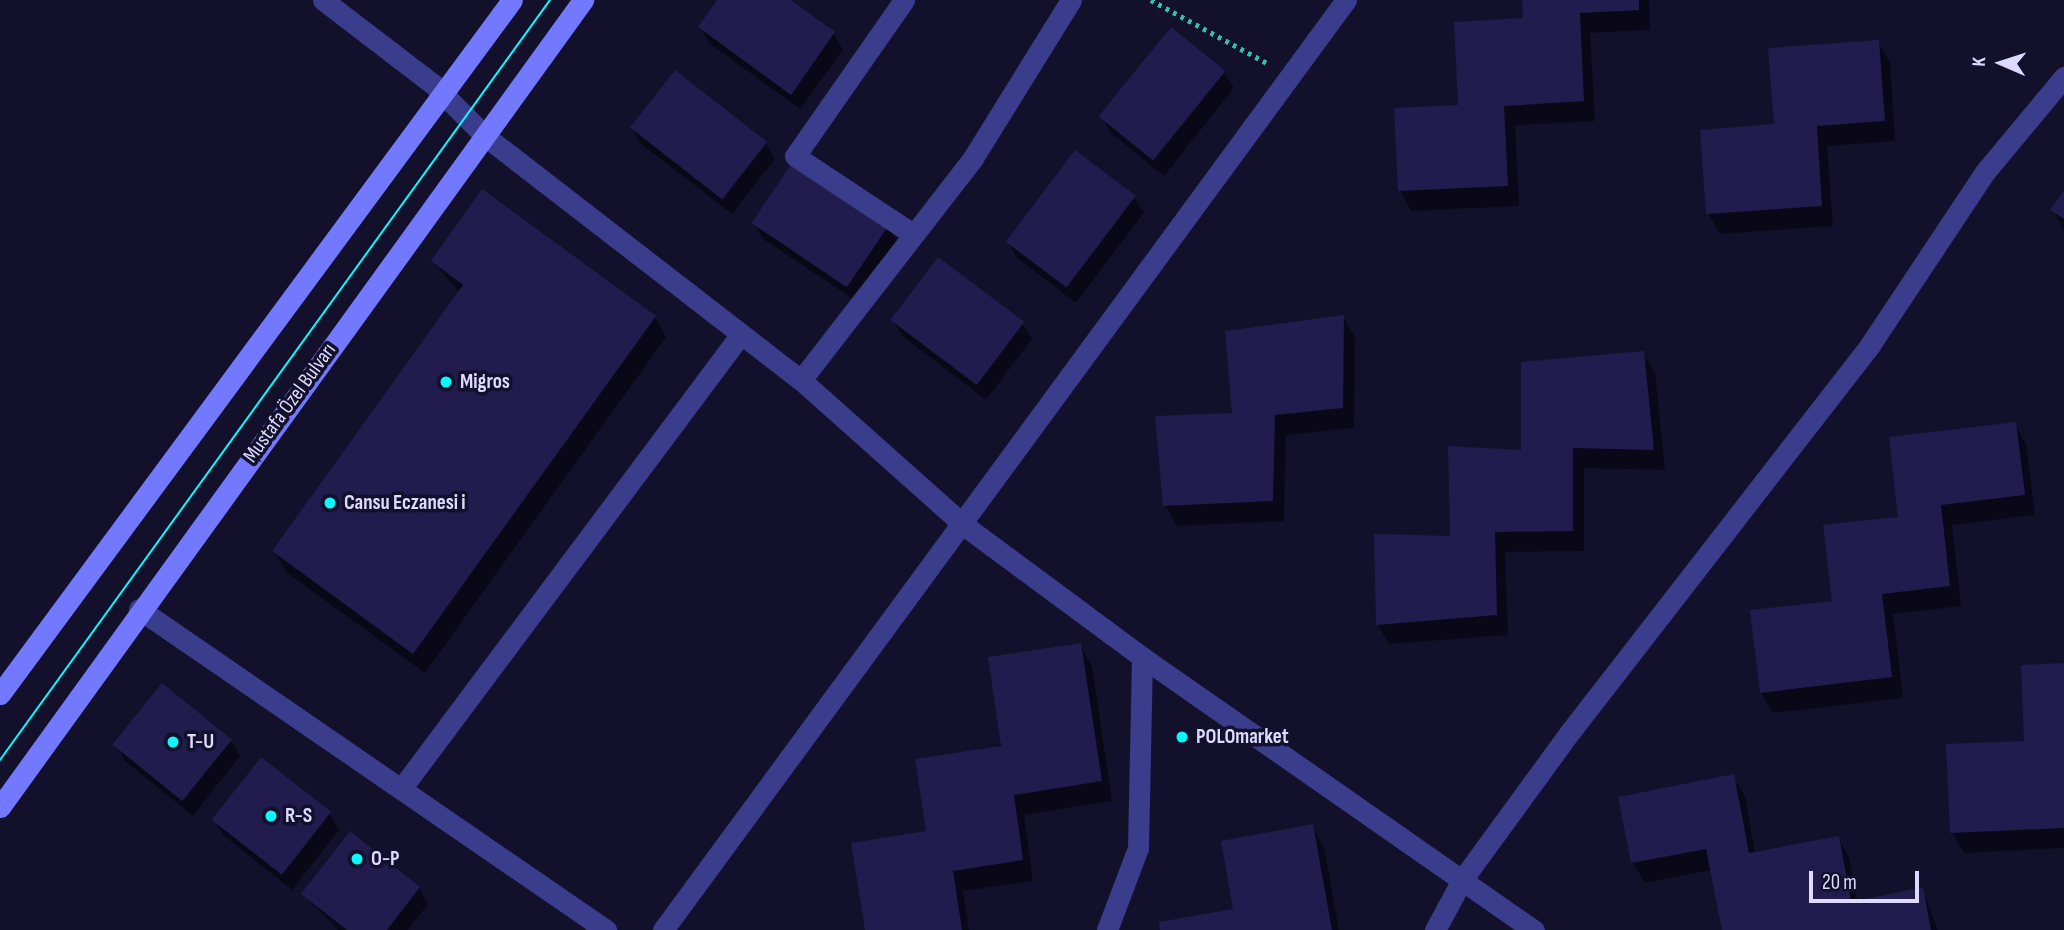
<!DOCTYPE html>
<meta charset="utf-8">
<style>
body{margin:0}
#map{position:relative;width:2064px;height:930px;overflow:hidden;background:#13102c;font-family:"Sofia Sans Condensed",sans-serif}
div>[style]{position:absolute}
.shadow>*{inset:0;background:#0007}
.building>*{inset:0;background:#221b4d;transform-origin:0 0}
.path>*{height:4.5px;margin-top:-2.25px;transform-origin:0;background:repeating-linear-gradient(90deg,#2cc2ad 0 3.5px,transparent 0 8.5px)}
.lane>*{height:21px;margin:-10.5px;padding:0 10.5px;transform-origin:10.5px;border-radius:10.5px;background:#393d8c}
.street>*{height:21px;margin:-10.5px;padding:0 10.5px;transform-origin:10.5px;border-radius:10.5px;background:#393d8c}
.secondary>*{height:21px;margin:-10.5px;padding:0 10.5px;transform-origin:10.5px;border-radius:10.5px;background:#7279ff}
.tram>*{height:2px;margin:-1px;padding:0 1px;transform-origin:1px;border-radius:1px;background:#07faff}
.dots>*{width:19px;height:19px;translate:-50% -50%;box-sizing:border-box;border:4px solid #13102c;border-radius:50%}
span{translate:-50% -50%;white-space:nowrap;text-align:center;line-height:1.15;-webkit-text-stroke:7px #13102c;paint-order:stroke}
.poi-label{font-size:21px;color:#dcdbff;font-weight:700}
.left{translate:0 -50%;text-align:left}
.street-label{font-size:21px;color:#dcdbff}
.north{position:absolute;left:1966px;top:28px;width:70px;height:70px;-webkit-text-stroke:5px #13102c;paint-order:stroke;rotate:273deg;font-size:19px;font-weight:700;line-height:28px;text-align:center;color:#dcdbff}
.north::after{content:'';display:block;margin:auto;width:24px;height:32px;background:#dcdbff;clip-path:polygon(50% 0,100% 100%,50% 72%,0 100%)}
.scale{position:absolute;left:1809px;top:871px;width:110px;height:32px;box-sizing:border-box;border:4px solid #dcdbff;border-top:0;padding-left:9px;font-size:21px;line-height:24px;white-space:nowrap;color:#dcdbff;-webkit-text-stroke:5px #13102c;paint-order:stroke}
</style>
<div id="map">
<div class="shadow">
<i style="clip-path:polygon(720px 0,788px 0,834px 34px,843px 50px,800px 109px,709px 43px,700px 27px)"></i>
<i style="clip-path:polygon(1523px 0,1649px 0,1650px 30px,1590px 33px,1595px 121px,1515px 125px,1519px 206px,1411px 211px,1400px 191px,1525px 20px)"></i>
<i style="clip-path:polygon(1878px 42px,1890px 62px,1895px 141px,1827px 146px,1833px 226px,1720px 234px,1708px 213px,1775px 126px)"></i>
<i style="clip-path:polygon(1224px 72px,1234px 88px,1164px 176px,1111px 133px,1102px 117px)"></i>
<i style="clip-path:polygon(632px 128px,766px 143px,775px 159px,732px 214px,641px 144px)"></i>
<i style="clip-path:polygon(2064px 194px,2064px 230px,2053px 210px)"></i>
<i style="clip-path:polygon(1134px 197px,1144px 213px,1076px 303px,1017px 258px,1008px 242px)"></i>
<i style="clip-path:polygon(754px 223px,887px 225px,897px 241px,856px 301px,763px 239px)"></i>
<i style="clip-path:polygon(433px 262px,655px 317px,666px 337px,425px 673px,286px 572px,274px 551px,460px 293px)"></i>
<i style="clip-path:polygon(1343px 317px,1355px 337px,1354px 428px,1286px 435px,1284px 521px,1177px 526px,1165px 505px,1233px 415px)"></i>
<i style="clip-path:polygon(893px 320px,1022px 323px,1032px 339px,986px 400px,902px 336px)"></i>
<i style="clip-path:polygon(1643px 353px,1655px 373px,1665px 470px,1584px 468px,1584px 551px,1505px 552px,1508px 635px,1389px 644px,1377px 624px,1523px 452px)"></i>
<i style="clip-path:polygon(2015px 424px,2026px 444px,2035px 515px,1952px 525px,1961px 606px,1893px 614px,1903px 698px,1773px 713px,1761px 693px,1900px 518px)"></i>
<i style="clip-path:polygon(1080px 645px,1092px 666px,1112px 801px,1024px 815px,1033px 881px,963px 891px,969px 930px,866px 930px,928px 833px)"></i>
<i style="clip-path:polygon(2064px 665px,2064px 848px,1964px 853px,1952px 832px,2026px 742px)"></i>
<i style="clip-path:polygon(163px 686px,231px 740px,240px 756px,193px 816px,125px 761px,116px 745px)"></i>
<i style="clip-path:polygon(1733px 776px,1745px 796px,1755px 853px,1838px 837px,1849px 858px,1858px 902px,1922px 889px,1938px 930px,1724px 930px,1712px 870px,1645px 883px,1633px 863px)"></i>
<i style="clip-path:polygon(330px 814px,339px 830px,292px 890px,223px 835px,213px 819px)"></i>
<i style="clip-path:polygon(1312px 826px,1324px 847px,1339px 930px,1162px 930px,1235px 910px)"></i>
<i style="clip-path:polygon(419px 888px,428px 904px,408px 930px,338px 930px,303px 894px)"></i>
</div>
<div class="building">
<i style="clip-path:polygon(717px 0,791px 0,835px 32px,791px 95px,698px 27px)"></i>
<i style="clip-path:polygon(1522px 0,1639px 0,1639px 10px,1580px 13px,1584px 101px,1504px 106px,1508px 186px,1398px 191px,1394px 108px,1458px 105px,1454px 22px,1523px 18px)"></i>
<i style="left:1171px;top:27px;width:70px;height:115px;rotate:39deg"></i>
<i style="clip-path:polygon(1879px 40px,1885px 121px,1817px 126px,1822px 206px,1706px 214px,1700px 130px,1774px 124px,1768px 48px)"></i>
<i style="left:675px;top:70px;width:117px;height:73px;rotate:38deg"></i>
<i style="left:1075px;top:150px;width:76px;height:115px;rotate:37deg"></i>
<i style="left:794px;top:160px;width:115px;height:76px;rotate:34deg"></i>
<i style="clip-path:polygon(482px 189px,656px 316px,413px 654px,272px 551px,463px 285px,431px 261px)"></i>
<i style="clip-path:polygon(2064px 191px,2064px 219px,2050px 210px)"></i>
<i style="left:938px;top:257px;width:108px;height:79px;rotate:37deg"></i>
<i style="clip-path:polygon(1344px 315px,1343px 408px,1275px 415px,1273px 501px,1163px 506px,1155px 416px,1232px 413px,1225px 331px)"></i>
<i style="clip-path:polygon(1644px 351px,1654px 450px,1573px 448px,1573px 531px,1495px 532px,1497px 615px,1376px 625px,1374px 534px,1450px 536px,1448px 446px,1521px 450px,1521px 362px)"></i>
<i style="clip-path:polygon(2016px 422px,2025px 495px,1941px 505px,1950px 586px,1882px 594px,1892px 677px,1760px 693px,1750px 610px,1832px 601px,1823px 525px,1898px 517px,1889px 437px)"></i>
<i style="clip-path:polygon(1081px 643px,1102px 781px,1014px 795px,1023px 860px,953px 871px,962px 930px,865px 930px,851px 843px,926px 831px,915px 759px,1001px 746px,988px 657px)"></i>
<i style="clip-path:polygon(2064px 663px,2064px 828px,1950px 833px,1946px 744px,2024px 741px,2021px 665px)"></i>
<i style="left:162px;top:683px;width:90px;height:79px;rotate:39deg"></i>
<i style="left:261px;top:757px;width:89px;height:80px;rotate:38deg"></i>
<i style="clip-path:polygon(1734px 774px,1749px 853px,1839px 836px,1851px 902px,1923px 887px,1931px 930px,1722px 930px,1706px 849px,1631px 863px,1618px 797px)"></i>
<i style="clip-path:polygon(1313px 824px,1332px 930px,1160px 930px,1159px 922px,1233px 909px,1221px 841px)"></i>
<i style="clip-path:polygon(350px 831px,420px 887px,387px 930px,347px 930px,301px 894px)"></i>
</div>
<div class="path">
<i style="left:1151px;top:0;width:132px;rotate:28.5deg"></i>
</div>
<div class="lane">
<i style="left:1107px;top:930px;width:88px;rotate:-69.3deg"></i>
<i style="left:1138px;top:848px;width:191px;rotate:-88.8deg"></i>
</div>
<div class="street">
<i style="left:323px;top:0;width:138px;rotate:37.4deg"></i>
<i style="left:433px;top:84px;width:74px;rotate:45deg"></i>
<i style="left:485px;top:136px;width:399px;rotate:37.7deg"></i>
<i style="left:801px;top:380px;width:220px;rotate:41.7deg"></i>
<i style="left:965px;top:526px;width:220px;rotate:36.5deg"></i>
<i style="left:1142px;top:657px;width:478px;rotate:34.9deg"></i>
<i style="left:904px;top:0;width:190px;rotate:124.9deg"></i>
<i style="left:795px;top:156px;width:141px;rotate:33.5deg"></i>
<i style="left:801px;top:380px;width:281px;rotate:-52.2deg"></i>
<i style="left:973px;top:158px;width:186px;rotate:-58.2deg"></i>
<i style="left:139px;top:609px;width:567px;rotate:34.5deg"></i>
<i style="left:401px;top:789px;width:568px;rotate:-53.23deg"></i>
<i style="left:663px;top:930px;width:1154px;rotate:-53.71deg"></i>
<i style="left:1435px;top:930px;width:57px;rotate:-61.6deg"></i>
<i style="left:1462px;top:880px;width:183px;rotate:-53.9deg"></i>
<i style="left:1570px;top:732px;width:490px;rotate:-52.2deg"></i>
<i style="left:1870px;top:345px;width:208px;rotate:-56.4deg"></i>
<i style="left:1985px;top:172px;width:124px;rotate:-50.3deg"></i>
</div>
<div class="secondary">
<i style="left:0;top:694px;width:862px;rotate:-53.58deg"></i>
<i style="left:0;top:807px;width:996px;rotate:-54.15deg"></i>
</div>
<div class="tram">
<i style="left:0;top:760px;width:938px;rotate:-54.11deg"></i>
</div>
<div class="dots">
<i style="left:446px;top:382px;background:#07faff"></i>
<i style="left:330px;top:503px;background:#07faff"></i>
<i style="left:1182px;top:737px;background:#07faff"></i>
<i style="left:173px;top:742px;background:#07faff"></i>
<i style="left:271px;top:816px;background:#07faff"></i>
<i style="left:357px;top:859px;background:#07faff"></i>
</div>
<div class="poi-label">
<span class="left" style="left:460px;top:382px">Migros</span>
<span class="left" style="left:344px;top:503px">Cansu Eczanesi i</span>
<span class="left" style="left:1196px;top:737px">POLOmarket</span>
<span class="left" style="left:187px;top:742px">T-U</span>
<span class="left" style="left:285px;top:816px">R-S</span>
<span class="left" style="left:371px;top:859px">O-P</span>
</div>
<div class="street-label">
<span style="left:290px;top:403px;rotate:-54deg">Mustafa Özel Bulvarı</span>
</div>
<div class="north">K</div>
<div class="scale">20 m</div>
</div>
